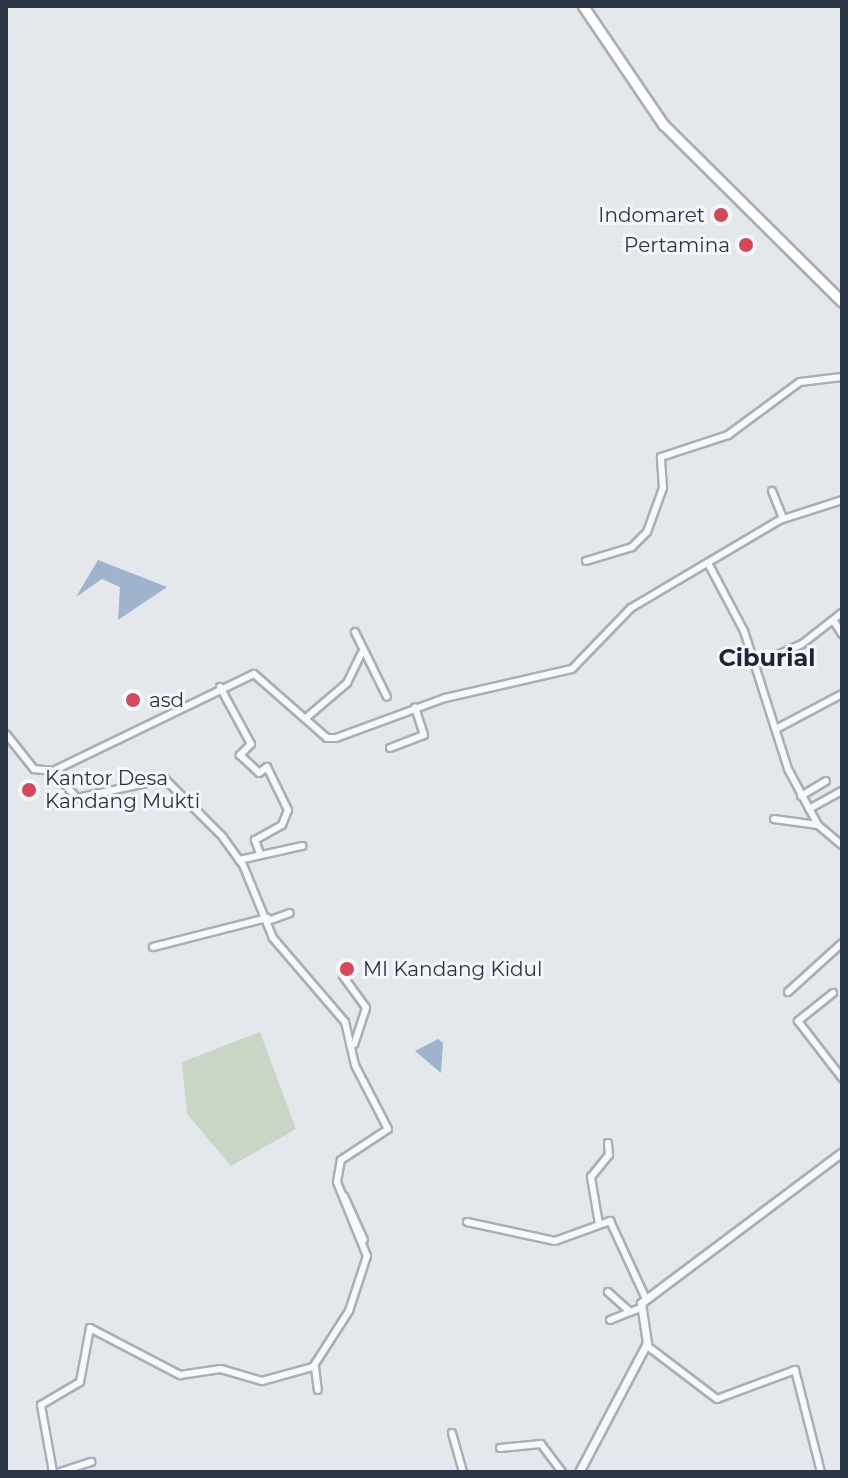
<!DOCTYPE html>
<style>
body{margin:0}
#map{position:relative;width:848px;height:1478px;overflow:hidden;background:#e4e7ec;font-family:Montserrat,sans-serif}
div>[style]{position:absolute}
.green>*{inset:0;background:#c9d6c5}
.water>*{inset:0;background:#9fb4cc}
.roads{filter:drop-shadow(2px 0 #a9aeb7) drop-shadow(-2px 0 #a9aeb7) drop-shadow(0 2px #a9aeb7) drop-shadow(0 -2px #a9aeb7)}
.minor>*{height:6px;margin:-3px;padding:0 3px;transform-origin:3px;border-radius:3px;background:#f7f8fa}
.tertiary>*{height:7px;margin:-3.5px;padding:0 3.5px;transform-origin:3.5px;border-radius:3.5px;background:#f7f8fa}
.primary>*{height:9px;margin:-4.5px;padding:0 4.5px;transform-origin:4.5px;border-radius:4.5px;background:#fff}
.dots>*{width:22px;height:22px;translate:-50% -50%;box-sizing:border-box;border:4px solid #f4f6f9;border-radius:50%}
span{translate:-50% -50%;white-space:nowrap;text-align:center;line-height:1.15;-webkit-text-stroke:6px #f4f6f9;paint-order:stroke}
.poi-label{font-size:20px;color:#2b3445}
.right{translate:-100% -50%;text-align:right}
.left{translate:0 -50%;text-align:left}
.quarter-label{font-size:24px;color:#1d2536;font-weight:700}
.frame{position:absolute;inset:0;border:8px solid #2b3445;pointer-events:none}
</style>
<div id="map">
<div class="green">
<i style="clip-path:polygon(260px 1032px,296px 1129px,231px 1166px,187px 1114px,182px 1062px)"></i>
</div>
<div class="water">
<i style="clip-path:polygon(98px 560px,167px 587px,118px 620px,120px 587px,102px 579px,76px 597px)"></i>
<i style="clip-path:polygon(438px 1039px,443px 1043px,441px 1073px,415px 1051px)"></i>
</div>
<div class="roads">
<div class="minor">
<i style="left:772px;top:491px;width:29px;rotate:68deg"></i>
<i style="left:586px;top:561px;width:48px;rotate:-16.9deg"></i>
<i style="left:632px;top:547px;width:21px;rotate:-45deg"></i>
<i style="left:647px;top:532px;width:47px;rotate:-70deg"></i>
<i style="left:663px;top:488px;width:31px;rotate:-94deg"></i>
<i style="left:661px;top:457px;width:71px;rotate:-18.2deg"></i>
<i style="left:728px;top:435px;width:89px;rotate:-36.4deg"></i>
<i style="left:800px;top:382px;width:42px;rotate:-6.8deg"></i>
<i style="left:708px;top:563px;width:77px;rotate:62.1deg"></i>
<i style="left:744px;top:631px;width:145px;rotate:72.3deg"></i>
<i style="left:788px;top:769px;width:64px;rotate:61.8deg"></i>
<i style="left:818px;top:825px;width:31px;rotate:40deg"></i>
<i style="left:833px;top:620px;width:17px;rotate:57deg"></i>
<i style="left:355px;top:632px;width:72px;rotate:63.8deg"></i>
<i style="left:755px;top:665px;width:51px;rotate:-24.1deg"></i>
<i style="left:802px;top:644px;width:51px;rotate:-37.8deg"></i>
<i style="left:220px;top:687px;width:65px;rotate:61.5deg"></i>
<i style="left:251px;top:744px;width:16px;rotate:135deg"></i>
<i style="left:240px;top:755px;width:26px;rotate:43deg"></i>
<i style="left:259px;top:773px;width:10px;rotate:-37deg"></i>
<i style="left:267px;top:767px;width:48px;rotate:64deg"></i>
<i style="left:288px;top:810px;width:16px;rotate:112deg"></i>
<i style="left:282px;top:825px;width:31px;rotate:151deg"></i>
<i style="left:255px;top:840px;width:15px;rotate:70deg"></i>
<i style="left:306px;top:718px;width:54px;rotate:-40.5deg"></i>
<i style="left:347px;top:683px;width:34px;rotate:-64deg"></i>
<i style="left:776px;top:729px;width:75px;rotate:-27.9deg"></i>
<i style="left:6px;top:734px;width:45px;rotate:51.3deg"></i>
<i style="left:34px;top:769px;width:19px;rotate:6deg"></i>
<i style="left:53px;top:771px;width:223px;rotate:-25.8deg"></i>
<i style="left:254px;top:674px;width:97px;rotate:41.2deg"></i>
<i style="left:327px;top:738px;width:9px"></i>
<i style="left:336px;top:738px;width:116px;rotate:-20.2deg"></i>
<i style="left:445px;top:698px;width:130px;rotate:-12.9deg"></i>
<i style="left:572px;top:669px;width:85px;rotate:-46deg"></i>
<i style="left:631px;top:608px;width:173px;rotate:-30.6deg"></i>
<i style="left:780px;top:520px;width:65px;rotate:-17.9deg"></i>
<i style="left:390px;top:748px;width:36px;rotate:-21deg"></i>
<i style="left:424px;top:735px;width:29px;rotate:-108deg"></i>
<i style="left:801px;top:796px;width:29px;rotate:-31deg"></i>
<i style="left:809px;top:809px;width:38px;rotate:-29deg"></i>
<i style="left:774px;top:819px;width:44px;rotate:7.8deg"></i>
<i style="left:239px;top:860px;width:65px;rotate:-12.5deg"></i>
<i style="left:268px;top:921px;width:23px;rotate:-20deg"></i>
<i style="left:153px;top:947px;width:118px;rotate:-14.3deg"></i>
<i style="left:343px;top:976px;width:39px;rotate:54deg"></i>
<i style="left:366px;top:1008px;width:38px;rotate:108deg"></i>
<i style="left:788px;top:992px;width:73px;rotate:-42.2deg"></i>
<i style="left:833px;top:993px;width:45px;rotate:141.3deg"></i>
<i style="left:798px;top:1021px;width:72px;rotate:52.3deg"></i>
<i style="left:344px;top:1196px;width:48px;rotate:65.6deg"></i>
<i style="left:467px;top:1222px;width:90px;rotate:12.2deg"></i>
<i style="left:555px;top:1241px;width:59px;rotate:-20deg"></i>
<i style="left:610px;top:1221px;width:86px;rotate:65.2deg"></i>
<i style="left:599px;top:1224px;width:48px;rotate:-99.7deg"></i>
<i style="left:591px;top:1177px;width:28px;rotate:-51deg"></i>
<i style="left:609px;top:1155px;width:12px;rotate:-95deg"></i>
<i style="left:608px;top:1292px;width:30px;rotate:42deg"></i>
<i style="left:630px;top:1312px;width:12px;rotate:-20deg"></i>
<i style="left:610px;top:1320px;width:22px;rotate:-22deg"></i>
<i style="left:646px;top:1345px;width:89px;rotate:37.3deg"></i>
<i style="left:717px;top:1399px;width:83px;rotate:-20.4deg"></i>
<i style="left:795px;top:1370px;width:105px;rotate:75.7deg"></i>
<i style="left:315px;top:1367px;width:23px;rotate:83deg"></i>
<i style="left:452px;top:1433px;width:41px;rotate:74.2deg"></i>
<i style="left:500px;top:1448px;width:41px;rotate:-5.6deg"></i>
<i style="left:541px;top:1444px;width:35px;rotate:53deg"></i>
<i style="left:53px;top:1472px;width:68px;rotate:-100.2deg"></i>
<i style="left:41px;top:1405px;width:45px;rotate:-30.5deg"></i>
<i style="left:80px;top:1382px;width:55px;rotate:-79.5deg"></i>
<i style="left:90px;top:1328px;width:102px;rotate:27.6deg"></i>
<i style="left:180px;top:1375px;width:41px;rotate:-8.3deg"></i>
<i style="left:221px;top:1369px;width:43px;rotate:16.3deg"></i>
<i style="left:262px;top:1381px;width:53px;rotate:-15.4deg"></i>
<i style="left:313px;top:1367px;width:67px;rotate:-57.3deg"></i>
<i style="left:349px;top:1311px;width:58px;rotate:-71.9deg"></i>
<i style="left:367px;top:1256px;width:80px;rotate:-112.1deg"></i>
<i style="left:337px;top:1182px;width:22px;rotate:-80deg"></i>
<i style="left:341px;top:1160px;width:56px;rotate:-33.4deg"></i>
<i style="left:388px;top:1129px;width:72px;rotate:-117.3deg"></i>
<i style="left:355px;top:1065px;width:44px;rotate:-103.1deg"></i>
<i style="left:345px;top:1022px;width:111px;rotate:-130.6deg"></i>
<i style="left:273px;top:938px;width:79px;rotate:-112.3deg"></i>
<i style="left:243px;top:865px;width:34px;rotate:-126deg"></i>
<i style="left:223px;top:837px;width:82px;rotate:-135deg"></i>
<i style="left:165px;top:779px;width:90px;rotate:167.8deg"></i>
<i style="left:77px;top:798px;width:36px;rotate:-132deg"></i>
<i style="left:60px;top:1472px;width:33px;rotate:-18deg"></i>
</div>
<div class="tertiary">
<i style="left:579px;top:1472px;width:146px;rotate:-62.2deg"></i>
<i style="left:647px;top:1343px;width:40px;rotate:-98.5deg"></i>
<i style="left:641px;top:1303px;width:251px;rotate:-36.9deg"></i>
</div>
<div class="primary">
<i style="left:583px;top:6px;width:143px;rotate:55.9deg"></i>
<i style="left:663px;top:124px;width:252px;rotate:44.8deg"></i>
</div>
</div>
<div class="dots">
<i style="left:721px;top:215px;background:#d1495b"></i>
<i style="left:746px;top:245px;background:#d1495b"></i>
<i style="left:133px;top:700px;background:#d1495b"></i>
<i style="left:29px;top:790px;background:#d1495b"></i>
<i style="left:347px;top:969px;background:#d1495b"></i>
</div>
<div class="poi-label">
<span class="right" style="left:705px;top:215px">Indomaret</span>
<span class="right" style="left:730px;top:245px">Pertamina</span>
<span class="left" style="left:149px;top:700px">asd</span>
<span class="left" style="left:45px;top:790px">Kantor Desa<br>Kandang Mukti</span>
<span class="left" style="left:363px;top:969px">MI Kandang Kidul</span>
</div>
<div class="quarter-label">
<span style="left:767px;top:658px">Ciburial</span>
</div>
<div class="frame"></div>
</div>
